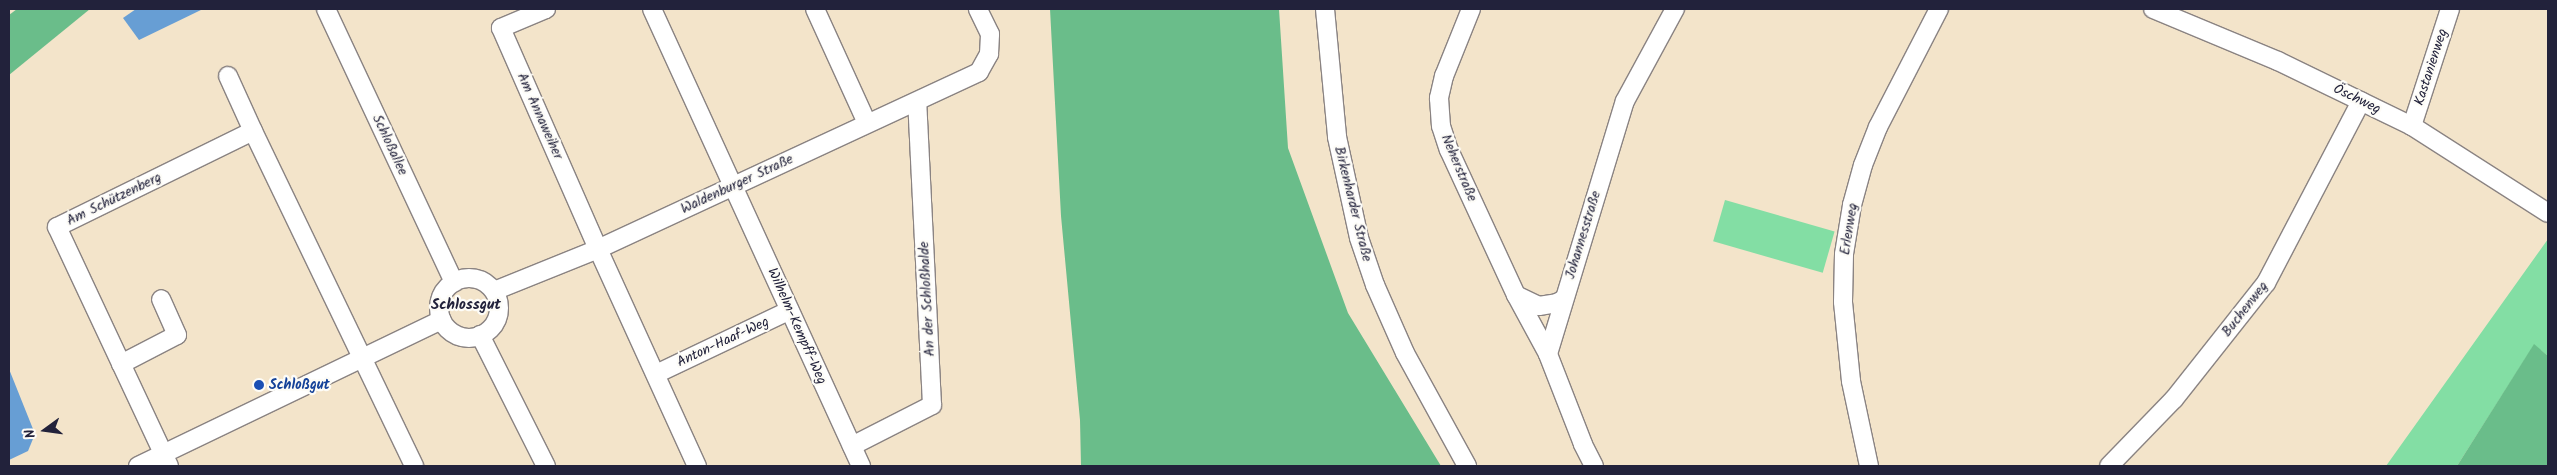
<!DOCTYPE html>
<meta charset="utf-8">
<style>
body{margin:0}
#map{position:relative;width:2557px;height:475px;overflow:hidden;background:#f3e4ca;font-family:Kalam,sans-serif}
div>[style]{position:absolute}
.green>*{inset:0;background:#83dea4;transform-origin:0 0}
.forest>*{inset:0;background:#6abd8a}
.water>*{inset:0;background:#679ed4}
.roads{filter:drop-shadow(1px 0 #8a8382) drop-shadow(-1px 0 #8a8382) drop-shadow(0 1px #8a8382) drop-shadow(0 -1px #8a8382)}
.minor>*{height:18px;margin:-9px;padding:0 9px;transform-origin:9px;border-radius:9px;background:#fff}
.minor>.ring{margin:-9px;padding:0;box-sizing:content-box;background:none;border:18px solid #fff;border-radius:50%}
.dots>*{width:14px;height:14px;translate:-50% -50%;box-sizing:border-box;border:2px solid #fdfcf7;border-radius:50%}
span{translate:-50% -50%;white-space:nowrap;text-align:center;line-height:1.15;-webkit-text-stroke:4.5px #fdfcf7;paint-order:stroke}
.street-label{font-size:14px;color:#22223b}
.transit-label{font-size:14px;color:#164399;font-weight:700}
.left{translate:0 -50%;text-align:left}
.neighbourhood-label{font-size:15px;color:#22223b;font-weight:700}
.frame{position:absolute;inset:0;border:10px solid #22223b;pointer-events:none}
.north{position:absolute;left:20px;top:405px;width:50px;height:50px;-webkit-text-stroke:4px #fdfcf7;paint-order:stroke;rotate:256deg;font-size:14px;font-weight:700;line-height:20px;text-align:center;color:#22223b}
.north::after{content:'';display:block;margin:auto;width:18px;height:22px;background:#22223b;clip-path:polygon(50% 0,100% 100%,50% 72%,0 100%)}
</style>
<div id="map">
<div class="green">
<i style="left:1725px;top:200px;width:114px;height:43px;rotate:16deg"></i>
<i style="clip-path:polygon(2548px 239px,2548px 356px,2534px 345px,2457px 466px,2386px 466px)"></i>
</div>
<div class="forest">
<i style="clip-path:polygon(17px 9px,90px 9px,9px 75px,9px 15px)"></i>
<i style="clip-path:polygon(1050px 9px,1279px 9px,1288px 148px,1348px 313px,1441px 466px,1081px 466px,1080px 420px,1061px 216px)"></i>
<i style="clip-path:polygon(2534px 344px,2548px 356px,2548px 466px,2457px 466px)"></i>
</div>
<div class="water">
<i style="clip-path:polygon(136px 9px,203px 9px,139px 40px,123px 18px)"></i>
<i style="clip-path:polygon(9px 369px,35px 434px,28px 451px,9px 460px)"></i>
</div>
<div class="roads">
<div class="minor">
<i style="left:326px;top:9px;width:302px;rotate:64.9deg"></i>
<i style="left:546px;top:9px;width:49px;rotate:157.1deg"></i>
<i style="left:501px;top:28px;width:241px;rotate:66.3deg"></i>
<i style="left:598px;top:249px;width:239px;rotate:65.5deg"></i>
<i style="left:652px;top:9px;width:503px;rotate:65.42deg"></i>
<i style="left:815px;top:9px;width:125px;rotate:65.5deg"></i>
<i style="left:1325px;top:9px;width:129px;rotate:84.6deg"></i>
<i style="left:1337px;top:137px;width:103px;rotate:77.7deg"></i>
<i style="left:1359px;top:238px;width:50px;rotate:71.2deg"></i>
<i style="left:1375px;top:285px;width:74px;rotate:66.2deg"></i>
<i style="left:1405px;top:353px;width:129px;rotate:61.2deg"></i>
<i style="left:1471px;top:9px;width:72px;rotate:111.9deg"></i>
<i style="left:1444px;top:76px;width:23px;rotate:103deg"></i>
<i style="left:1439px;top:98px;width:28px;rotate:86deg"></i>
<i style="left:1441px;top:126px;width:25px;rotate:72deg"></i>
<i style="left:1449px;top:150px;width:160px;rotate:65.2deg"></i>
<i style="left:1516px;top:295px;width:67px;rotate:61.5deg"></i>
<i style="left:2153px;top:9px;width:135px;rotate:22.6deg"></i>
<i style="left:2278px;top:61px;width:149px;rotate:25.9deg"></i>
<i style="left:2412px;top:126px;width:161px;rotate:32.6deg"></i>
<i style="left:228px;top:76px;width:60px;rotate:65.6deg"></i>
<i style="left:2412px;top:126px;width:123px;rotate:-72deg"></i>
<i class="ring" style="left:439px;top:278px;width:42px;height:42px"></i>
<i style="left:494px;top:291px;width:112px;rotate:-22deg"></i>
<i style="left:598px;top:249px;width:420px;rotate:-24.9deg"></i>
<i style="left:979px;top:72px;width:21px;rotate:-61deg"></i>
<i style="left:989px;top:54px;width:20px;rotate:-87deg"></i>
<i style="left:990px;top:34px;width:28px;rotate:-116deg"></i>
<i style="left:1516px;top:295px;width:25px;rotate:26deg"></i>
<i style="left:1539px;top:306px;width:18px;rotate:-9deg"></i>
<i style="left:1557px;top:303px;width:8px;rotate:-30deg"></i>
<i style="left:480px;top:335px;width:147px;rotate:63.3deg"></i>
<i style="left:121px;top:364px;width:63px;rotate:-27.4deg"></i>
<i style="left:177px;top:335px;width:39px;rotate:-114deg"></i>
<i style="left:656px;top:374px;width:148px;rotate:-25.5deg"></i>
<i style="left:852px;top:446px;width:90px;rotate:-27.1deg"></i>
<i style="left:932px;top:405px;width:302px;rotate:-92.8deg"></i>
<i style="left:138px;top:466px;width:337px;rotate:-25.7deg"></i>
<i style="left:169px;top:466px;width:264px;rotate:-115.1deg"></i>
<i style="left:57px;top:227px;width:218px;rotate:-26.1deg"></i>
<i style="left:253px;top:131px;width:372px;rotate:64.3deg"></i>
<i style="left:1594px;top:466px;width:25px;rotate:-117deg"></i>
<i style="left:1583px;top:444px;width:97px;rotate:-111.3deg"></i>
<i style="left:1548px;top:354px;width:264px;rotate:-73.1deg"></i>
<i style="left:1625px;top:101px;width:105px;rotate:-61.5deg"></i>
<i style="left:1869px;top:466px;width:87px;rotate:-102deg"></i>
<i style="left:1851px;top:381px;width:79px;rotate:-95.8deg"></i>
<i style="left:1843px;top:302px;width:48px;rotate:-88.8deg"></i>
<i style="left:1844px;top:254px;width:50px;rotate:-80.7deg"></i>
<i style="left:1852px;top:205px;width:41px;rotate:-74.6deg"></i>
<i style="left:1863px;top:165px;width:41px;rotate:-68.5deg"></i>
<i style="left:1878px;top:127px;width:133px;rotate:-62.7deg"></i>
<i style="left:2109px;top:466px;width:93px;rotate:-45.9deg"></i>
<i style="left:2174px;top:399px;width:148px;rotate:-51.6deg"></i>
<i style="left:2266px;top:283px;width:205px;rotate:-62.4deg"></i>
</div>
</div>
<div class="dots">
<i style="left:259px;top:385px;background:#1a4fb4"></i>
</div>
<div class="street-label">
<span style="left:2431px;top:67px;rotate:-72deg">Kastanienweg</span>
<span style="left:2357px;top:99px;rotate:26deg">Öschweg</span>
<span style="left:540px;top:116px;rotate:66deg">Am Annaweiher</span>
<span style="left:390px;top:145px;rotate:65deg">Schloßallee</span>
<span style="left:1459px;top:168px;rotate:67deg">Neherstraße</span>
<span style="left:737px;top:184px;rotate:-25deg">Waldenburger Straße</span>
<span style="left:114px;top:199px;rotate:-26deg">Am Schützenberg</span>
<span style="left:1353px;top:204px;rotate:76deg">Birkenharder Straße</span>
<span style="left:1849px;top:229px;rotate:-81deg">Erlenweg</span>
<span style="left:1583px;top:235px;rotate:-73deg">Johannesstraße</span>
<span style="left:927px;top:299px;rotate:-93deg">An der Schloßhalde</span>
<span style="left:2245px;top:309px;rotate:-52deg">Buchenweg</span>
<span style="left:797px;top:326px;rotate:66deg">Wilhelm-Kempff-Weg</span>
<span style="left:723px;top:342px;rotate:-25deg">Anton-Haaf-Weg</span>
</div>
<div class="transit-label">
<span class="left" style="left:269px;top:385px">Schloßgut</span>
</div>
<div class="neighbourhood-label">
<span style="left:466px;top:306px">Schlossgut</span>
</div>
<div class="frame"></div>
<div class="north">N</div>
</div>
